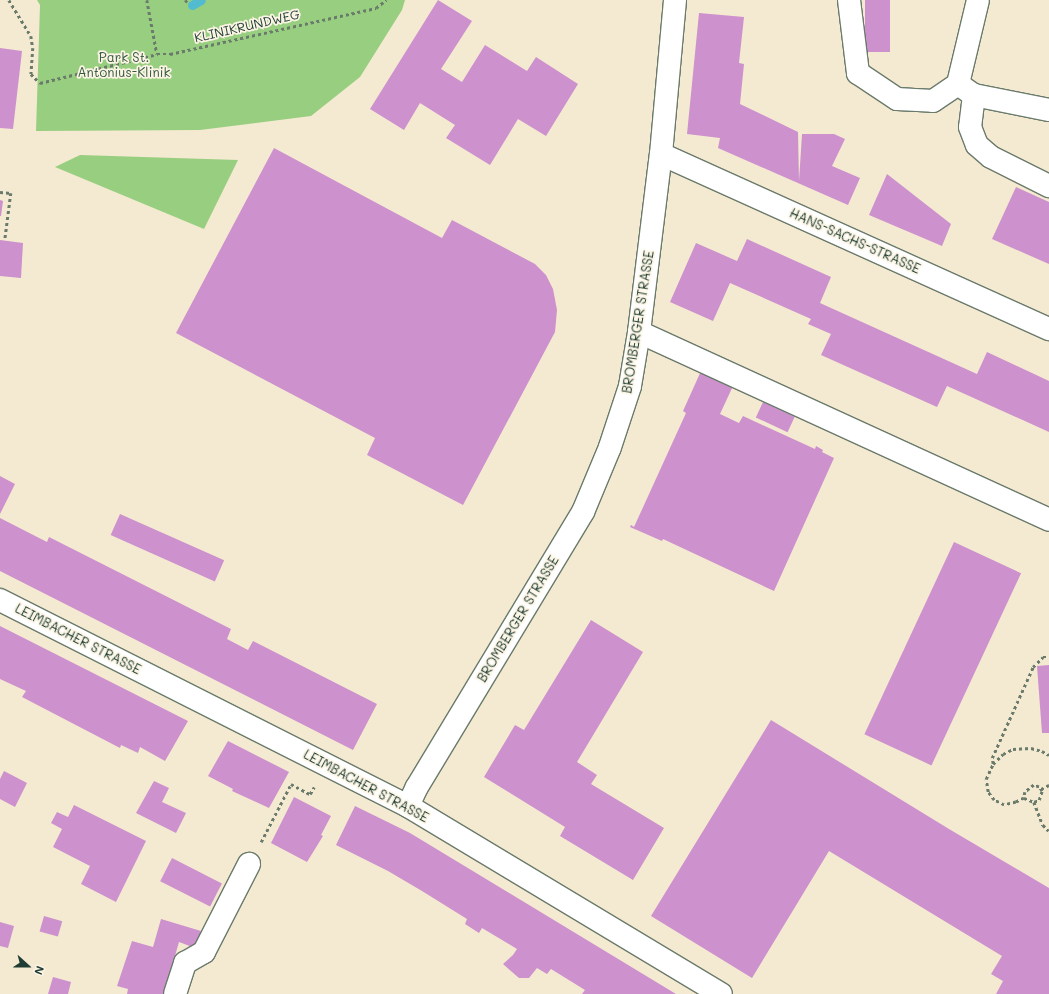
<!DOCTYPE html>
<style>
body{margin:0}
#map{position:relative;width:1049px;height:994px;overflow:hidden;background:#f4ead1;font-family:Mali,sans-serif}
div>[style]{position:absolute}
.green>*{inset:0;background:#98ce80}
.stream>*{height:9px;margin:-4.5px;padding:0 4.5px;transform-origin:4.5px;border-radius:4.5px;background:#53bbd0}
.building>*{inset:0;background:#cd91cd;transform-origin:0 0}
.path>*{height:2.5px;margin-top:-1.25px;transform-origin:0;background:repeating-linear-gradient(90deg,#6a7a6b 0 3px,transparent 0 6px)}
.roads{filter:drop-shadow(1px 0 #6a7a6b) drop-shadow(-1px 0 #6a7a6b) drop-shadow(0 1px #6a7a6b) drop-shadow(0 -1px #6a7a6b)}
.minor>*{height:22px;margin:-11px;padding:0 11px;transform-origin:11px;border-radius:11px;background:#fff}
span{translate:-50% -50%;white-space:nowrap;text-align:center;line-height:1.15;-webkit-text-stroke:3.5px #fcf5e5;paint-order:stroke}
.street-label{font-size:13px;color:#1f3d34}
.park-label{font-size:13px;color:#375a43}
.north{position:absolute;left:8px;top:946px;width:40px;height:40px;-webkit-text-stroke:3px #fcf5e5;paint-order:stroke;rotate:111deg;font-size:11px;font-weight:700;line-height:16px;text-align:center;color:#1f3d34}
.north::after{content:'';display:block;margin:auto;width:14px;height:18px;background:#1f3d34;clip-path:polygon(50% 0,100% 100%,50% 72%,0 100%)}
</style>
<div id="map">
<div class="green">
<i style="clip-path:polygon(37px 0,405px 0,402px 10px,360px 77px,311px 116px,200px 130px,36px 131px,40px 5px)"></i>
<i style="clip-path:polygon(80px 155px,238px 160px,204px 229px,55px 167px)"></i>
</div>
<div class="stream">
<i style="left:192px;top:5px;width:10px;rotate:-29deg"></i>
</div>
<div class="building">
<i style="clip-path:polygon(438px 0,472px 21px,441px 69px,462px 82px,485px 45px,527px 71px,536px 57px,578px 84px,546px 136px,518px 119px,490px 165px,446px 138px,455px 125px,420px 103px,404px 130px,370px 109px)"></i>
<i style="left:865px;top:0;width:25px;height:52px"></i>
<i style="clip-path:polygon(699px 13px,744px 17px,739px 63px,744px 64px,740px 104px,798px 132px,799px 181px,802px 134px,834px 134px,845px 139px,832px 166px,860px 178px,848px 205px,718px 148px,720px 138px,687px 134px)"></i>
<i style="clip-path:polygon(0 48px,22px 51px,13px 129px,0 128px)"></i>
<i style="clip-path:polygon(274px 148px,442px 238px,452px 220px,535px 264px,546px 275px,553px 289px,557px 310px,555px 332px,463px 505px,367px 455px,375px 438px,176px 333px)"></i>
<i style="clip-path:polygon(887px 174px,951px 224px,942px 246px,869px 215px)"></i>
<i style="clip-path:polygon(1016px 187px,1049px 202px,1049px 264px,992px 239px)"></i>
<i style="clip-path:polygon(0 200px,3px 201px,1px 216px,0 216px)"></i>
<i style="clip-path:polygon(747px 239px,831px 277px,820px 303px,977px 374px,987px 352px,1049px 381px,1049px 432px,947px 386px,937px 407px,821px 355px,831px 334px,808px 324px,811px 319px,730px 283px,713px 321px,670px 302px,696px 243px,737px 261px)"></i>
<i style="clip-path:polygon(0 240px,23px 243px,21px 278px,0 276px)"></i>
<i style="clip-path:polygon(701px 371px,733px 386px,720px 414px,739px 423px,743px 416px,815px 449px,816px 446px,823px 450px,822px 452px,834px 458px,774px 591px,663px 539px,662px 541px,630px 527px,631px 525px,634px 527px,686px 413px,683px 411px)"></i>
<i style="left:763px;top:402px;width:35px;height:17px;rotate:25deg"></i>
<i style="clip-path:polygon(0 476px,15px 484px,0 514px)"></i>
<i style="left:120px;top:514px;width:114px;height:23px;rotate:24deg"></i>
<i style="clip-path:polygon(0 518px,47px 542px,49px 537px,231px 629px,227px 639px,248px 650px,253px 641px,377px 704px,353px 750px,0 571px)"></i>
<i style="left:954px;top:542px;width:74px;height:212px;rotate:25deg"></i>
<i style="clip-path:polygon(591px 620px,643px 652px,577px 762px,597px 775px,591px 784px,664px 828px,633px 880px,560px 836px,565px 827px,484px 777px,515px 725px,524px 730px)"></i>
<i style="clip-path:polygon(0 626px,188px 721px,165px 761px,140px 747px,138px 753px,121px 745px,120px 748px,22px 697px,26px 691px,0 679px)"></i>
<i style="clip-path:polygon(1049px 665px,1049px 733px,1042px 733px,1037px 666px)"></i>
<i style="clip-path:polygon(771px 720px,949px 829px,1049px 888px,1049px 994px,996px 994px,1003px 981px,991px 974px,1002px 956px,829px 851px,752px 978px,651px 916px)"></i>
<i style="clip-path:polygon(228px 741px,289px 772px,269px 808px,232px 791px,233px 789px,208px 776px)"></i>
<i style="clip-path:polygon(4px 771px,27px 783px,15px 807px,0 799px,0 779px)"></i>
<i style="clip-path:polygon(154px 781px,169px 788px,162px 802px,186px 813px,176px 833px,136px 813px)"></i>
<i style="clip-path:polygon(294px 797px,331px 816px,321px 835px,323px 836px,307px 862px,271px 843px)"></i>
<i style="clip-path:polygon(74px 805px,146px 841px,116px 902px,81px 884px,90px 866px,53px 847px,62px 829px,51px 823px,57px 812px,68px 817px)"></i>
<i style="clip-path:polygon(355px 806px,410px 833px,676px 994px,582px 994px,585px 990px,551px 969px,547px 974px,537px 968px,529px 978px,519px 978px,503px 964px,513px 955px,517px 949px,482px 928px,479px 933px,465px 924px,467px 919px,422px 891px,388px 871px,336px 845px)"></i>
<i style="left:172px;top:858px;width:56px;height:26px;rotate:27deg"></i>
<i style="left:44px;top:916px;width:19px;height:16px;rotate:16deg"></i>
<i style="clip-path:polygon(161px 919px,201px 931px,195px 948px,179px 942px,164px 994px,127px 994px,128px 989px,117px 986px,132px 941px,153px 947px)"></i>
<i style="clip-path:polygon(0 922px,14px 926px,8px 948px,0 946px)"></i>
<i style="clip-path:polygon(53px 977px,71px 982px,68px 994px,48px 994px)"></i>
</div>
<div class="path">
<i style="left:9px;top:0;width:42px;rotate:58.6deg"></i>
<i style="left:31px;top:36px;width:12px;rotate:81deg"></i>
<i style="left:33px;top:48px;width:26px;rotate:94deg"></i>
<i style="left:31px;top:74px;width:13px;rotate:45deg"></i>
<i style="left:40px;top:83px;width:121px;rotate:-13.9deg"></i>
<i style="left:157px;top:54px;width:13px"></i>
<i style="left:170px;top:54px;width:211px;rotate:-12.6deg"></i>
<i style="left:376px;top:8px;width:13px;rotate:-39deg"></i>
<i style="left:147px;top:0;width:55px;rotate:79.5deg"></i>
<i style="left:185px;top:2px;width:3px;rotate:-45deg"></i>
<i style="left:0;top:192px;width:11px;rotate:5deg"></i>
<i style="left:11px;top:193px;width:47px;rotate:97.3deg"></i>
<i style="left:993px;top:764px;width:6px;rotate:-99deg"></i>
<i style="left:992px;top:758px;width:100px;rotate:-65.7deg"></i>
<i style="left:1033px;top:667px;width:14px;rotate:-45deg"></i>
<i style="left:1043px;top:657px;width:6px"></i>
<i style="left:1041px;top:789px;width:9px;rotate:-27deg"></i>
<i style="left:1024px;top:798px;width:11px;rotate:22deg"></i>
<i style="left:1034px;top:802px;width:5px;rotate:-22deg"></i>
<i style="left:1039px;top:800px;width:9px;rotate:-72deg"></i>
<i style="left:1042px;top:791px;width:5px;rotate:-127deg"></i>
<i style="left:1039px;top:787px;width:5px;rotate:-158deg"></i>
<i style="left:1034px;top:785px;width:11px;rotate:142deg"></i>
<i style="left:1025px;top:792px;width:6px;rotate:99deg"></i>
<i style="left:1024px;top:798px;width:9px;rotate:153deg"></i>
<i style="left:1016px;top:802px;width:12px;rotate:166deg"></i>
<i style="left:1004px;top:805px;width:11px;rotate:-153deg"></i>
<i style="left:994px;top:800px;width:10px;rotate:-127deg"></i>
<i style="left:988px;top:792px;width:13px;rotate:-99deg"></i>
<i style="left:986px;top:779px;width:17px;rotate:-65deg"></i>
<i style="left:993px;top:764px;width:14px;rotate:-45deg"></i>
<i style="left:1003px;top:754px;width:11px;rotate:-27deg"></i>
<i style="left:1013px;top:749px;width:18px;rotate:-3deg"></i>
<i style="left:1031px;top:748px;width:11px;rotate:15deg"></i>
<i style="left:1042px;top:751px;width:8px;rotate:30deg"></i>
<i style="left:1034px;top:802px;width:25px;rotate:69deg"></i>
<i style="left:1043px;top:825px;width:8px;rotate:45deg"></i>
<i style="left:261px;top:842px;width:65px;rotate:-62.7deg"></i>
<i style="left:291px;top:784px;width:21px;rotate:28deg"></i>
<i style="left:310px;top:794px;width:8px;rotate:-60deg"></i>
</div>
<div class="roads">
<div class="minor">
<i style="left:849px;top:0;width:74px;rotate:83deg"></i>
<i style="left:858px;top:73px;width:47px;rotate:33.7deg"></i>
<i style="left:897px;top:99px;width:36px;rotate:3deg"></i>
<i style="left:933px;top:101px;width:30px;rotate:-34deg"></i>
<i style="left:978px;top:0;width:86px;rotate:103.4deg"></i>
<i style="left:958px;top:84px;width:19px;rotate:35deg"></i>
<i style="left:974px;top:95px;width:76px;rotate:11.3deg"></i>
<i style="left:974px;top:95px;width:32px;rotate:97deg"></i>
<i style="left:970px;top:127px;width:19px;rotate:69deg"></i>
<i style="left:977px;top:145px;width:18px;rotate:41deg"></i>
<i style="left:991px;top:157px;width:65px;rotate:26.6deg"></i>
<i style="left:661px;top:154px;width:426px;rotate:24.3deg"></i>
<i style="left:639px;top:332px;width:451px;rotate:24.6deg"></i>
<i style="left:0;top:600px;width:457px;rotate:26.8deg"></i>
<i style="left:408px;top:806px;width:365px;rotate:31deg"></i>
<i style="left:408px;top:806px;width:21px;rotate:-65deg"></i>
<i style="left:417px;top:787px;width:321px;rotate:-58.9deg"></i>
<i style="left:583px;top:512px;width:70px;rotate:-67.4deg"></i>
<i style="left:610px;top:447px;width:64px;rotate:-71.8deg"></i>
<i style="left:630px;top:386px;width:55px;rotate:-80.5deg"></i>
<i style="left:639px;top:332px;width:179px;rotate:-83deg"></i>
<i style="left:661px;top:154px;width:155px;rotate:-84.8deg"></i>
<i style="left:175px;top:994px;width:33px;rotate:-72deg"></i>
<i style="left:185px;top:963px;width:22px;rotate:-30deg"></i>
<i style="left:204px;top:952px;width:99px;rotate:-62.9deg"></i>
</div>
</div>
<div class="street-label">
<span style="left:247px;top:26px;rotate:-13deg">KLINIKRUNDWEG</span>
<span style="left:855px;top:241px;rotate:24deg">HANS-SACHS-STRASSE</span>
<span style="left:638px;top:322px;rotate:-81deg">BROMBERGER STRASSE</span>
<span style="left:518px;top:619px;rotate:-59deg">BROMBERGER STRASSE</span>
<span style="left:78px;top:639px;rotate:27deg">LEIMBACHER STRASSE</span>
<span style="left:366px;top:786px;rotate:28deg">LEIMBACHER STRASSE</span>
</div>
<div class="park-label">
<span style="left:124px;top:65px">Park St.<br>Antonius-Klinik</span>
</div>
<div class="north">N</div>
</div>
